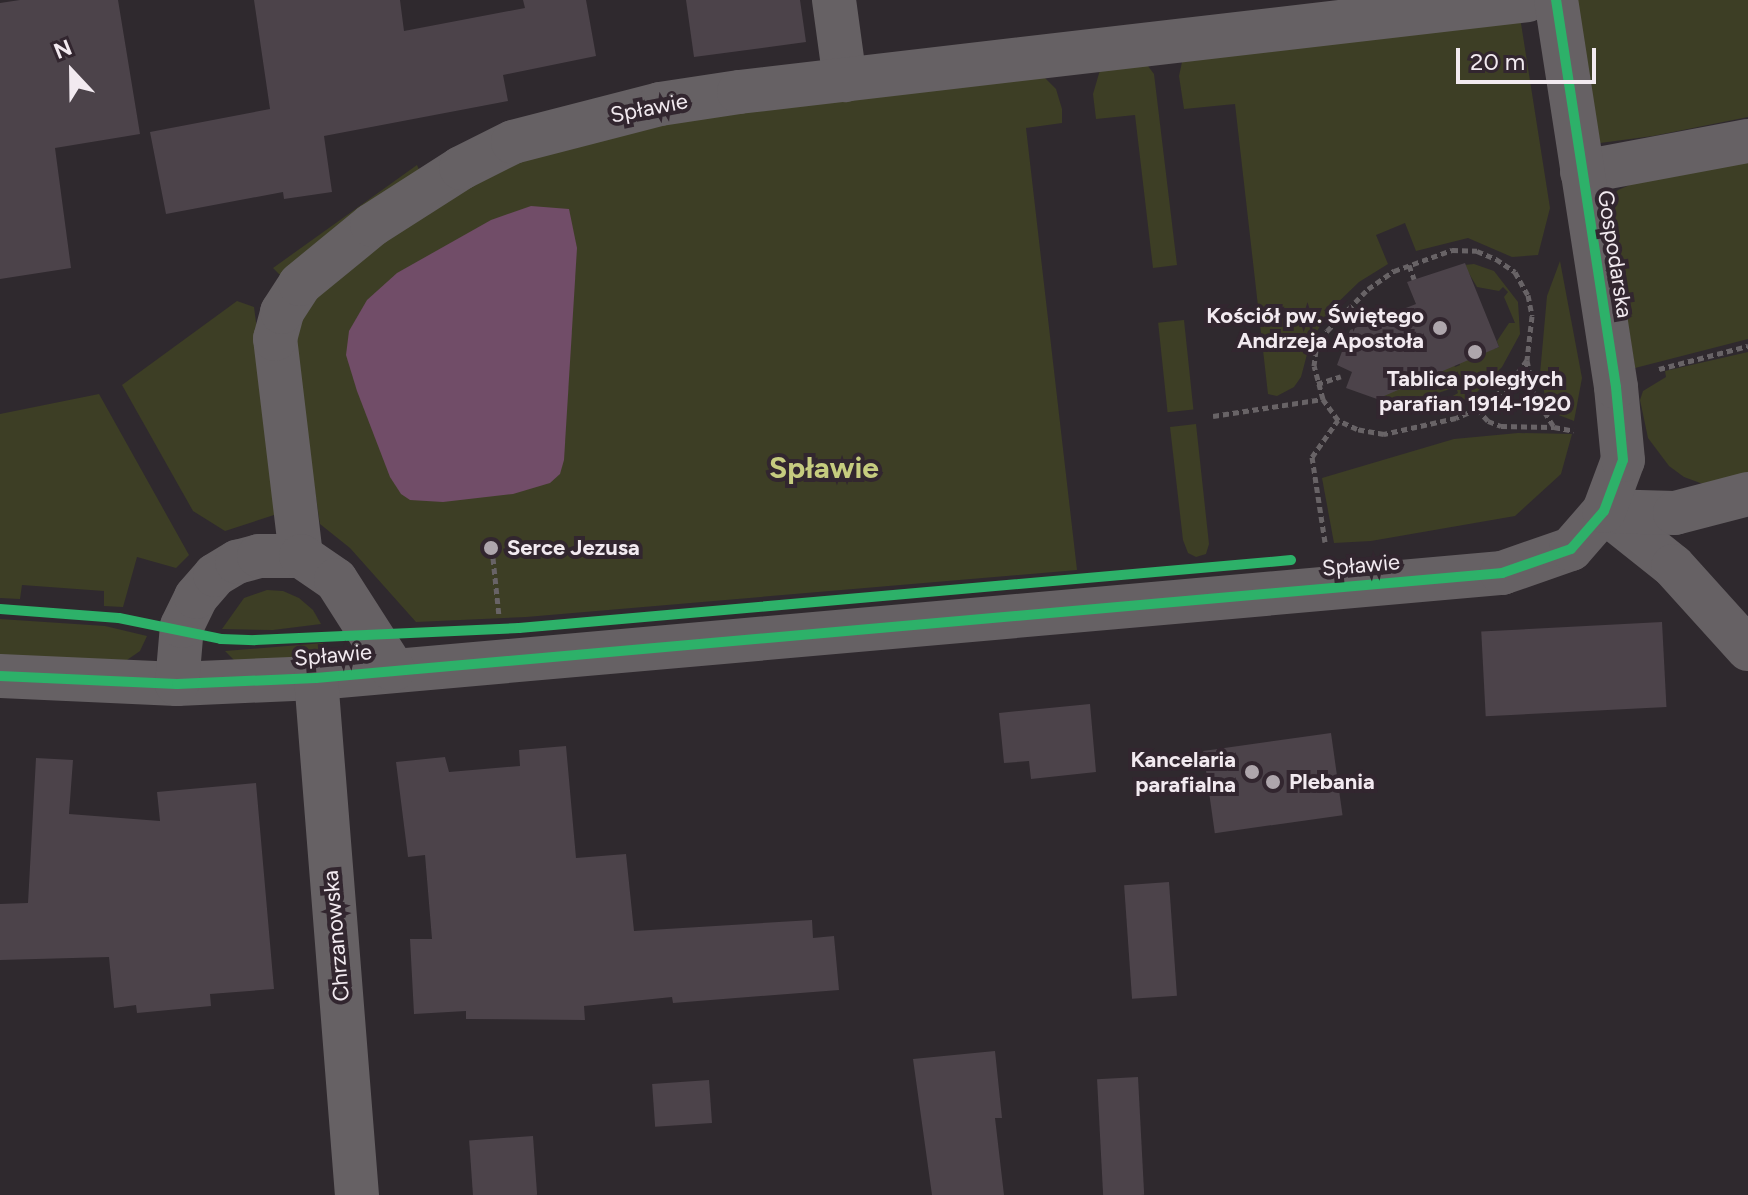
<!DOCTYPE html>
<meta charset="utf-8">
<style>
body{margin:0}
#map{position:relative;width:1748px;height:1195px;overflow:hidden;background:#2f292e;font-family:Figtree,sans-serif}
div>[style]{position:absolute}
.green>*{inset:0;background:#3d3e25;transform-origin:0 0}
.water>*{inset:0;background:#714d68}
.building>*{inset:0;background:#4c434a;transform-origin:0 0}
.path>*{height:5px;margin-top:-2.5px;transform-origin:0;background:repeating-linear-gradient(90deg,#686366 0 6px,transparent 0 10px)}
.minor>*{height:44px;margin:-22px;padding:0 22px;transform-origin:22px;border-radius:22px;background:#666164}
.cycleway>*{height:10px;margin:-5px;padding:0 5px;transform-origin:5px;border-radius:5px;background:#2db169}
.dots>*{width:22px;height:22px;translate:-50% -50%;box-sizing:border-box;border:4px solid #32262f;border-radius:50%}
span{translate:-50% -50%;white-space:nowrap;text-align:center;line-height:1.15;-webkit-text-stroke:8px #32262f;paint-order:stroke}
.street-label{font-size:22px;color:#f2eaf0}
.poi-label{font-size:22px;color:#f2eaf0;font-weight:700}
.right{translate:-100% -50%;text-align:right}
.left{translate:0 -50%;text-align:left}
.district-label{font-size:30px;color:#c6cc7f;font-weight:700}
.north{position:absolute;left:32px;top:32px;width:80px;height:80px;-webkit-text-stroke:6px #32262f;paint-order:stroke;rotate:338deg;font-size:22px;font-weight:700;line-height:32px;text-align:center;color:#f2eaf0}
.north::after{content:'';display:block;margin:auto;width:28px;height:36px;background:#f2eaf0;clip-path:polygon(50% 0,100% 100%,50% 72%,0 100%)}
.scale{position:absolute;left:1456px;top:48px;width:140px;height:36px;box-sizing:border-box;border:4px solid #f2eaf0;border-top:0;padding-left:10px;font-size:24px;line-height:28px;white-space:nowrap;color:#f2eaf0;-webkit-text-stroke:6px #32262f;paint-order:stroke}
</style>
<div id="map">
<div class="green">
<i style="clip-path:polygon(1577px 0,1748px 0,1748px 117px,1653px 136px,1600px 143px)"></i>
<i style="clip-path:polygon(1520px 17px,1550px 208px,1538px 255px,1512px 257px,1468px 238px,1416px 251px,1405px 223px,1376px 235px,1388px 264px,1359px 282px,1329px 311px,1310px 343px,1301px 377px,1294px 387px,1277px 396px,1268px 394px,1235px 104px,1184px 109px,1179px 76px,1182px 62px)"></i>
<i style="clip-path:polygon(1145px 62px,1154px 74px,1177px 265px,1153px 268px,1135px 115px,1096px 119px,1093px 94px,1100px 70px)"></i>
<i style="clip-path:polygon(1039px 72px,1056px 89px,1062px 109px,1062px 123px,1026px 128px,1077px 570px,526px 617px,416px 622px,350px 548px,320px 524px,292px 338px,305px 302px,449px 189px,603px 130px)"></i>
<i style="clip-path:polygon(1748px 159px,1748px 339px,1635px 368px,1608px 200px,1618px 190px,1632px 184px)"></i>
<i style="clip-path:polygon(417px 165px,422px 176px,285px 280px,273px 268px)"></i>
<i style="clip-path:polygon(1560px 261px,1582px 378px,1574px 421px,1556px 414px,1547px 404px,1540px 374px,1547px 296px)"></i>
<i style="clip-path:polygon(1474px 264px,1494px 271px,1518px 302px,1520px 334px,1502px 367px,1474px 395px,1453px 405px,1451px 397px,1458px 393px,1456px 387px,1438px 393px,1440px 400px,1446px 398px,1449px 406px,1442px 408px,1414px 408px,1379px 397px,1415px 378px,1417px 383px,1421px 382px,1419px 376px,1453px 361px,1455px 367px,1460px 365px,1458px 360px,1492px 345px,1494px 349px,1499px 347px,1497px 341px,1509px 323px,1515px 323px,1504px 297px,1508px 292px,1503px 287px,1499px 291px,1477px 287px,1464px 265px)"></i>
<i style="clip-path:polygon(237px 301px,254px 307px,276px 471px,274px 515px,225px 531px,193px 511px,122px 385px)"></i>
<i style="left:1184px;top:320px;width:90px;height:26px;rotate:84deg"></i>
<i style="clip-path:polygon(1748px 352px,1748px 478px,1703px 484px,1684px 477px,1669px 466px,1648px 438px,1640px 400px,1643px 391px,1666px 377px,1665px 371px)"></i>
<i style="clip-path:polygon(99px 394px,189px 555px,176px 568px,137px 557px,123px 607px,104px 606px,104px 591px,22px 585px,20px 599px,0 598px,0 414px)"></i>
<i style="clip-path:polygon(1196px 424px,1209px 544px,1206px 554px,1196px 557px,1188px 553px,1183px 540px,1170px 427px)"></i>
<i style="clip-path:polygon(1518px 433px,1572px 434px,1561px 474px,1515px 516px,1371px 541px,1334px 543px,1322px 478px,1454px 439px)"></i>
<i style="clip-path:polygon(267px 590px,283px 591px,299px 598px,313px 610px,321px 624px,273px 630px,222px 629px,244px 598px)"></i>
<i style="clip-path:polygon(0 619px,105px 626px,147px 636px,140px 651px,127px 660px,0 657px)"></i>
<i style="clip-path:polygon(323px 643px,319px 655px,250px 662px,234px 660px,225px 651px)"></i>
</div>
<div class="water">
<i style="clip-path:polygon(531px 206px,569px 209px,577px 248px,564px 460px,560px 474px,550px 483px,513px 494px,443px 502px,410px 500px,401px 494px,390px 477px,357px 391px,346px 355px,349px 331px,367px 300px,397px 273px,491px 220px)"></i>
</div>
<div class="building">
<i style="clip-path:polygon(20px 0,118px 0,140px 134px,55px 148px,71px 268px,0 279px,0 3px)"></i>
<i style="clip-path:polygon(254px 0,400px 0,404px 31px,525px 8px,523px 0,586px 0,596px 56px,503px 75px,508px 101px,324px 136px,332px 192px,284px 199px,283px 192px,166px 214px,150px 132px,270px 109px)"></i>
<i style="clip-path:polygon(686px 0,800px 0,806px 42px,694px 57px)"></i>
<i style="clip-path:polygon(1465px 263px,1499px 347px,1377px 399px,1346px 388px,1352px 372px,1337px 365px,1350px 330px,1416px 304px,1407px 282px)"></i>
<i style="left:1662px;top:622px;width:85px;height:181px;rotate:87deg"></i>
<i style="clip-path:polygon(1090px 704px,1096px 772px,1031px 779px,1029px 761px,1004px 763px,999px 713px)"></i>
<i style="left:1331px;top:733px;width:83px;height:129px;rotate:82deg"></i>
<i style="clip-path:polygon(566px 746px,576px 858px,626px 854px,634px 931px,812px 920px,813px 938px,834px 936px,839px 990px,673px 1003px,672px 997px,584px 1006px,585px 1020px,466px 1019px,466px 1011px,414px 1014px,410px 939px,432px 939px,425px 855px,408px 857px,396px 762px,445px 757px,449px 772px,520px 766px,519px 750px)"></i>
<i style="clip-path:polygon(36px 758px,73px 760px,69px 814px,160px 821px,157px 792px,256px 783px,274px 989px,210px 994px,211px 1006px,137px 1013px,136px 1005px,114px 1008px,109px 957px,0 960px,0 904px,28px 903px)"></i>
<i style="left:1169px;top:882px;width:114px;height:45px;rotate:86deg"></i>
<i style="clip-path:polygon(995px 1051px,1002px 1118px,995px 1118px,1004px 1195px,932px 1195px,913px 1059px)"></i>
<i style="left:1138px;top:1077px;width:118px;height:41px;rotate:87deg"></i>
<i style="left:709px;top:1080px;width:43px;height:57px;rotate:86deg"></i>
<i style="left:533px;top:1136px;width:59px;height:64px;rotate:86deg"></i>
</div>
<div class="path">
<i style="left:1452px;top:250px;width:25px;rotate:2deg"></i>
<i style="left:1477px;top:251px;width:21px;rotate:23deg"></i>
<i style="left:1496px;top:259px;width:23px;rotate:34deg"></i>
<i style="left:1515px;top:272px;width:26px;rotate:61deg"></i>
<i style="left:1528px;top:295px;width:21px;rotate:79deg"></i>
<i style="left:1532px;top:316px;width:44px;rotate:96.5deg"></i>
<i style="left:1527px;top:360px;width:32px;rotate:126deg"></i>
<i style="left:1508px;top:386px;width:39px;rotate:143deg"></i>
<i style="left:1477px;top:409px;width:23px;rotate:157deg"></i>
<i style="left:1456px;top:418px;width:74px;rotate:167.5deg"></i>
<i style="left:1384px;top:434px;width:27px;rotate:-170deg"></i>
<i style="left:1357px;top:429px;width:21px;rotate:-155deg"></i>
<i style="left:1338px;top:420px;width:26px;rotate:-126deg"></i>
<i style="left:1323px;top:399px;width:34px;rotate:-105deg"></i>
<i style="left:1314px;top:366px;width:17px;rotate:-83deg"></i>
<i style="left:1316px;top:349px;width:21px;rotate:-59deg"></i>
<i style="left:1327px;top:331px;width:59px;rotate:-45.7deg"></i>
<i style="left:1368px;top:289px;width:32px;rotate:-35deg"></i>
<i style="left:1394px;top:271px;width:62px;rotate:-19.9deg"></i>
<i style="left:1409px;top:265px;width:15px;rotate:70deg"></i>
<i style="left:1527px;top:360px;width:36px;rotate:79deg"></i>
<i style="left:1534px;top:395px;width:36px;rotate:58deg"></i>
<i style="left:1659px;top:369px;width:92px;rotate:-14.5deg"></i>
<i style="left:1317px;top:384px;width:25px;rotate:-18deg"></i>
<i style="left:1477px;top:409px;width:16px;rotate:47deg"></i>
<i style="left:1488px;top:421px;width:14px;rotate:21deg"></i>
<i style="left:1501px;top:426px;width:53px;rotate:1.1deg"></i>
<i style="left:1554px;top:427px;width:20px;rotate:11deg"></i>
<i style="left:1213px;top:416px;width:111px;rotate:-8.8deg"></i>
<i style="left:1325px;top:542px;width:86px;rotate:-98.7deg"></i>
<i style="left:1312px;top:457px;width:45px;rotate:-54.9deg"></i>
<i style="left:493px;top:558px;width:58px;rotate:84.1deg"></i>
</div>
<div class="minor">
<i style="left:834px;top:0;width:81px;rotate:82.2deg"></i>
<i style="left:1582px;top:172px;width:169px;rotate:-10.6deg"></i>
<i style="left:1604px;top:511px;width:88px;rotate:38.6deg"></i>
<i style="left:1673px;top:566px;width:112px;rotate:47.9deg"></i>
<i style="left:1604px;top:511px;width:71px;rotate:1.6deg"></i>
<i style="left:1675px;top:513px;width:75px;rotate:-14.6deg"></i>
<i style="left:301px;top:556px;width:219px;rotate:-96.8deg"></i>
<i style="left:275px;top:339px;width:28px;rotate:-75deg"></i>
<i style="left:282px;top:312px;width:33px;rotate:-57deg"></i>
<i style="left:300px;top:284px;width:93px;rotate:-39.3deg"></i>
<i style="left:372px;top:225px;width:106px;rotate:-32.6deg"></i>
<i style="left:461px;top:168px;width:58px;rotate:-26.6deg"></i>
<i style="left:513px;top:142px;width:152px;rotate:-14.5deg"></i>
<i style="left:660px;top:104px;width:80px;rotate:-8.6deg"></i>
<i style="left:739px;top:92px;width:794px;rotate:-6.65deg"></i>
<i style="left:0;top:676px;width:177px;rotate:2.6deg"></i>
<i style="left:177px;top:684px;width:139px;rotate:-2.5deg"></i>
<i style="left:316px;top:678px;width:1191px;rotate:-5.06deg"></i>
<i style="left:1502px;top:573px;width:73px;rotate:-19.2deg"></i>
<i style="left:1571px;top:549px;width:50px;rotate:-49deg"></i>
<i style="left:1604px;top:511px;width:54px;rotate:-69.6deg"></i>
<i style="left:1623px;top:460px;width:73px;rotate:-95.5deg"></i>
<i style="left:1616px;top:387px;width:392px;rotate:-98.8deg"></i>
<i style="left:316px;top:678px;width:519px;rotate:85.47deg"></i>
<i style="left:177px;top:684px;width:58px;rotate:-85.1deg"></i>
<i style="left:182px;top:626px;width:32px;rotate:-64deg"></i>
<i style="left:196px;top:597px;width:29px;rotate:-49deg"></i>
<i style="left:215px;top:575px;width:26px;rotate:-31deg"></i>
<i style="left:237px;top:562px;width:23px;rotate:-15deg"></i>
<i style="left:259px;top:556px;width:42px"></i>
<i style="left:301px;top:556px;width:42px;rotate:34.4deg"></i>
<i style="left:336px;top:580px;width:106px;rotate:57.4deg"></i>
</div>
<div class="cycleway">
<i style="left:0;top:609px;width:119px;rotate:4.3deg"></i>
<i style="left:119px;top:618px;width:104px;rotate:11.6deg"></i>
<i style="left:221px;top:639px;width:34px;rotate:2deg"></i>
<i style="left:255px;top:640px;width:264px;rotate:-2.6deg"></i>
<i style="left:519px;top:628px;width:775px;rotate:-5.03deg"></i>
<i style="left:0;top:676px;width:177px;rotate:2.6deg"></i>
<i style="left:177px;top:684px;width:139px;rotate:-2.5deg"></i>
<i style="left:316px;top:678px;width:1191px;rotate:-5.06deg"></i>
<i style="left:1502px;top:573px;width:73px;rotate:-19.2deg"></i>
<i style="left:1571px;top:549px;width:50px;rotate:-49deg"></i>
<i style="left:1604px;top:511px;width:54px;rotate:-69.6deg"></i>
<i style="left:1623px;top:460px;width:73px;rotate:-95.5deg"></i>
<i style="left:1616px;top:387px;width:392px;rotate:-98.8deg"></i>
</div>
<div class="dots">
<i style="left:1440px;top:328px;background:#aea6ac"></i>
<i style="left:1475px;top:352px;background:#aea6ac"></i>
<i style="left:491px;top:548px;background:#aea6ac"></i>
<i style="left:1252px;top:772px;background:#aea6ac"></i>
<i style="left:1273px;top:782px;background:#aea6ac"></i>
</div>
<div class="street-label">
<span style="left:649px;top:108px;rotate:-11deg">Spławie</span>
<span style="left:1615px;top:254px;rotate:81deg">Gospodarska</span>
<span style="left:1361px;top:565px;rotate:-5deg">Spławie</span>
<span style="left:333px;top:655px;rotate:-5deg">Spławie</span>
<span style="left:336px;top:936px;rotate:-95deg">Chrzanowska</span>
</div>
<div class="poi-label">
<span class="right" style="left:1424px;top:328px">Kościół pw. Świętego<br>Andrzeja Apostoła</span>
<span style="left:1475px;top:391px">Tablica poległych<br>parafian 1914-1920</span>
<span class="left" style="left:507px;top:548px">Serce Jezusa</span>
<span class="right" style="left:1236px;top:772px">Kancelaria<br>parafialna</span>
<span class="left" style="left:1289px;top:782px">Plebania</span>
</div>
<div class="district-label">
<span style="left:824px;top:468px">Spławie</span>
</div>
<div class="north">N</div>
<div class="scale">20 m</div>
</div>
